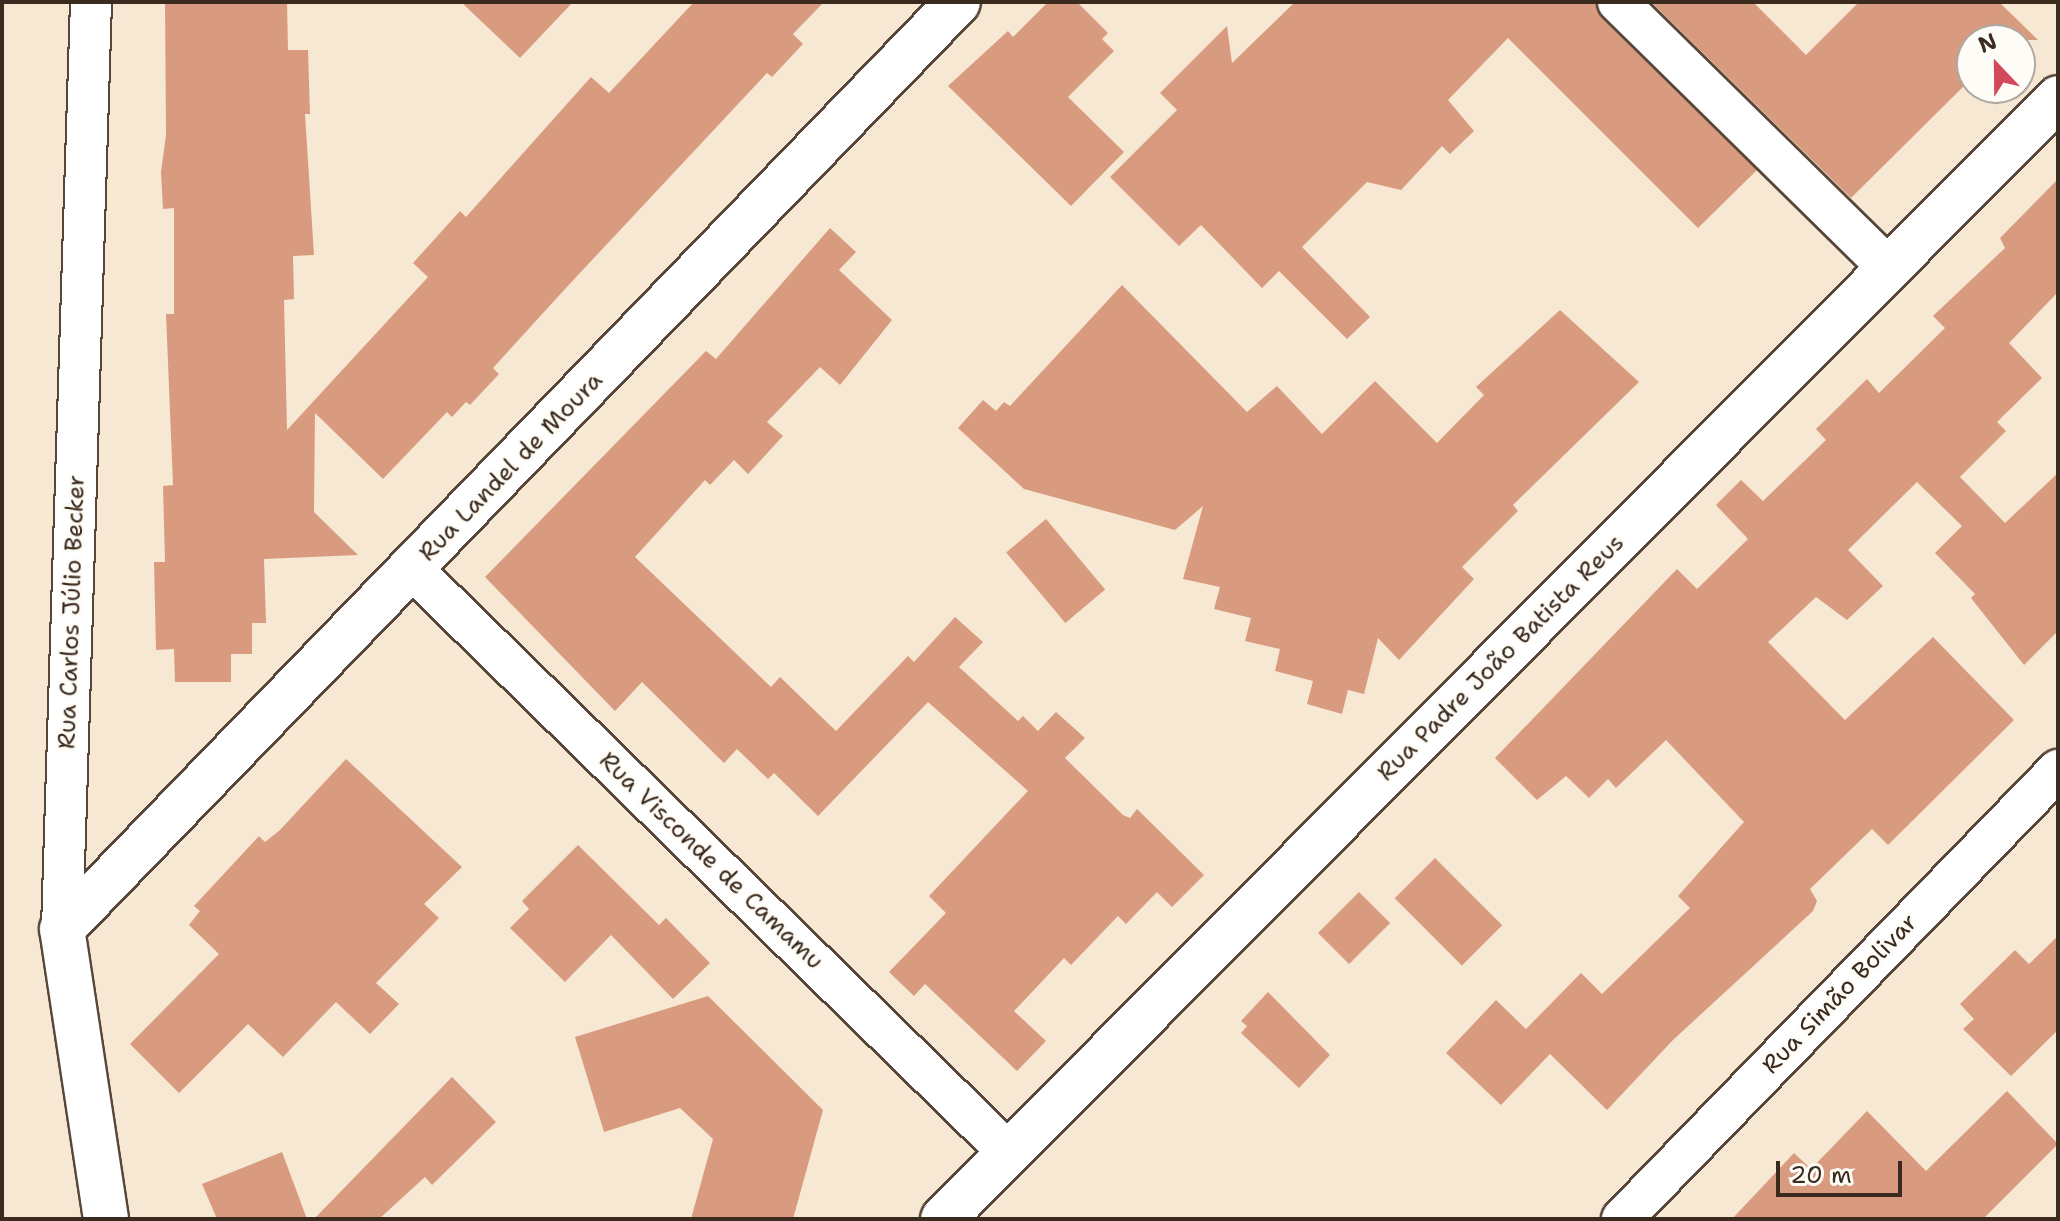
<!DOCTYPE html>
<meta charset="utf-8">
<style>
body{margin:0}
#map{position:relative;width:2060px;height:1221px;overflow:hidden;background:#f6e8d2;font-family:"Shantell Sans",sans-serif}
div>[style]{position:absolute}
.building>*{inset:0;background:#d99b80;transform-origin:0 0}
.roads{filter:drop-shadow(2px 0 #574639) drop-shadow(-2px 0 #574639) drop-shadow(0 2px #574639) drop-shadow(0 -2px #574639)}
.minor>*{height:40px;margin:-20px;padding:0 20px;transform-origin:20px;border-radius:20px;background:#fff}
.tertiary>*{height:44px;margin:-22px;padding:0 22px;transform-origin:22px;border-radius:22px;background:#fff}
span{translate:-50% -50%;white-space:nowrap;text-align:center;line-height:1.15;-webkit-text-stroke:6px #fdfcf7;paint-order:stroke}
.street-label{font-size:24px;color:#3b2a1e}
.frame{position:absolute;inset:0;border:4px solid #3b2a1e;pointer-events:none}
.north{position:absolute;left:1956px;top:24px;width:80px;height:80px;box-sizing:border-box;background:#fdfcf7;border:2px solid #afa8a0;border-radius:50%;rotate:338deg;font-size:22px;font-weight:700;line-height:32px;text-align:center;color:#3b2a1e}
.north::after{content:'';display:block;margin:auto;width:28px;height:36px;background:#d1495b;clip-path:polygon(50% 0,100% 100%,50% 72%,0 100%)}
.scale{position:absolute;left:1776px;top:1161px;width:126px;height:36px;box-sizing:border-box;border:4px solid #3b2a1e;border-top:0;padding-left:10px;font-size:24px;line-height:28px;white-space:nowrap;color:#3b2a1e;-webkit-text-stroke:6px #fdfcf7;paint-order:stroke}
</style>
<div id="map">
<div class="building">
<i style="clip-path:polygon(165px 2px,287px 2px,288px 50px,308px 50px,310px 114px,305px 114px,314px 255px,293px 256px,294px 299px,284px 300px,287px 430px,428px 277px,413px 263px,460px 211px,466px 217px,591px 77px,609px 93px,694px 2px,824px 2px,793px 34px,803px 44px,772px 77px,767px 73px,565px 289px,493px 368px,499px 374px,470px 405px,466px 402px,452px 417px,447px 412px,383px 479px,315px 413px,314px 512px,358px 555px,264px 559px,266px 623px,252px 623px,252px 654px,231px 654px,231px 682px,175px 682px,174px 649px,156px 650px,154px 562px,165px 562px,163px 486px,173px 485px,166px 314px,174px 314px,174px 208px,163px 209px,161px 172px,166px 135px)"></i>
<i style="clip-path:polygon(461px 2px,573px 2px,520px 58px)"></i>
<i style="clip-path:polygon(1048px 2px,1077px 2px,1108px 33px,1102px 39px,1114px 51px,1068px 97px,1124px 152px,1071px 206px,948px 86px,1008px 31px,1013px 37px)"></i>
<i style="clip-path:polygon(1295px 2px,1596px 2px,1602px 18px,1757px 170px,1698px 228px,1508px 38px,1448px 100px,1474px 131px,1450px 154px,1442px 146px,1401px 190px,1367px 182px,1302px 247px,1370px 317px,1347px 339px,1279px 271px,1262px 288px,1201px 225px,1179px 246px,1110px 177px,1177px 110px,1160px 93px,1227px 26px,1232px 63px)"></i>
<i style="clip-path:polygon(1651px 2px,1753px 2px,1806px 55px,1859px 2px,1999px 2px,2038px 40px,1972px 40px,1972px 78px,1851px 198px)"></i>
<i style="clip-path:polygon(2058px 179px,2058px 292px,2009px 343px,2042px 378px,1997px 422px,2006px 431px,1960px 477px,2005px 523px,2058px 473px,2058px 631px,2024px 665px,1971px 598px,1975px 594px,1935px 553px,1962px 526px,1917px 482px,1848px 550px,1883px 586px,1847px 620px,1816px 597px,1768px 642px,1845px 720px,1933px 637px,2014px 720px,1888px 845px,1872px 829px,1810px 889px,1817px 901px,1813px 911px,1673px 1040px,1607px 1110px,1550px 1054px,1501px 1105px,1446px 1053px,1496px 1000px,1526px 1029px,1581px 973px,1602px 994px,1690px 908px,1678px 896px,1744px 822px,1666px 740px,1616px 788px,1608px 779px,1589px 798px,1566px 776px,1537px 800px,1495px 758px,1677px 569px,1697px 589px,1748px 539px,1716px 505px,1741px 480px,1763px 501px,1826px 440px,1816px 429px,1867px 379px,1879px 393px,1945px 328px,1933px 316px,2005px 248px,2000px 238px)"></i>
<i style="clip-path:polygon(830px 228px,856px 252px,839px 270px,892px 320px,840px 385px,820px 367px,767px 422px,783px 436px,748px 474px,734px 460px,710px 485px,705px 480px,635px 557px,771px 687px,780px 677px,836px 731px,908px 656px,914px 662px,955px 617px,983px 642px,959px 667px,1018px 721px,1023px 716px,1038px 731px,1056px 712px,1085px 738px,1065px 758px,1123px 815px,1130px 818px,1137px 809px,1204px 875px,1172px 907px,1157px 892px,1126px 924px,1118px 916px,1071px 965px,1064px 958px,1014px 1011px,1046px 1041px,1017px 1071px,925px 984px,914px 996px,889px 972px,946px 913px,929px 896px,1028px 791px,928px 702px,818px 816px,774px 773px,768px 779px,737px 749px,724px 763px,642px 682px,615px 711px,485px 577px,706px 351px,716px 359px)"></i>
<i style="clip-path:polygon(1122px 285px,1247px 412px,1277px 386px,1322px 434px,1375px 381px,1437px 443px,1484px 395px,1476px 387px,1560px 310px,1639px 382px,1513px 505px,1518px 511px,1462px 567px,1474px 579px,1399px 660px,1378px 638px,1364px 694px,1348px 690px,1342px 714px,1307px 704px,1313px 681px,1275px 671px,1280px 649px,1245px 641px,1251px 618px,1214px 609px,1220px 587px,1183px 579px,1203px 506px,1175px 530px,1024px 489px,958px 428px,983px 400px,996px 411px,1004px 402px,1010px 406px)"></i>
<i style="left:1046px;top:519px;width:92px;height:52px;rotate:50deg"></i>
<i style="clip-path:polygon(346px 759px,462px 867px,424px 904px,439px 918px,376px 983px,399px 1004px,370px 1034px,336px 1002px,283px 1057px,248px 1024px,179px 1093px,130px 1044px,219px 954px,189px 925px,200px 911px,194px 906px,259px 836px,265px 842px,280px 830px)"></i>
<i style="clip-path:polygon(578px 845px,659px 925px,666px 918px,710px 963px,673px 999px,611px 935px,565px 982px,510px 928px,529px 909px,522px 901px)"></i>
<i style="left:1435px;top:858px;width:95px;height:57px;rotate:45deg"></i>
<i style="left:1359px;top:892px;width:44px;height:58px;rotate:45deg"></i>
<i style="clip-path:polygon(2058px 936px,2058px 1030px,2011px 1076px,1963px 1029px,1974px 1019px,1960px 1004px,2015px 950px,2029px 964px)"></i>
<i style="clip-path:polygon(1268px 992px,1330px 1055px,1299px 1088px,1241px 1033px,1247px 1026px,1241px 1021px)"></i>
<i style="clip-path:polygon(708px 996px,823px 1110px,793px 1219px,691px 1219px,713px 1139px,680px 1108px,604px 1132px,575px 1037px)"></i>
<i style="clip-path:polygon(452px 1077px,496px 1122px,432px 1185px,425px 1177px,379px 1219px,314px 1219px)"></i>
<i style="clip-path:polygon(2007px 1091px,2058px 1144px,1983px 1219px,1732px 1219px,1794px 1153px,1811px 1169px,1867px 1111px,1926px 1171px)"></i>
<i style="clip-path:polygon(282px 1152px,307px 1219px,217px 1219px,202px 1184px)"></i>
</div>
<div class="roads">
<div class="minor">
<i style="left:1618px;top:2px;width:380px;rotate:44.5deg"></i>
<i style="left:412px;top:569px;width:835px;rotate:44.37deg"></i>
<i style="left:62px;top:929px;width:927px;rotate:-88.21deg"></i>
<i style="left:1622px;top:1219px;width:626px;rotate:-45.84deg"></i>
</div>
<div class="tertiary">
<i style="left:106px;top:1219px;width:293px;rotate:-98.6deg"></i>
<i style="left:62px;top:929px;width:1289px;rotate:-45.97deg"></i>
<i style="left:943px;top:1219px;width:1581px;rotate:-45.15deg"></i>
</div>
</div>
<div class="street-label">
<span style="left:511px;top:467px;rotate:-46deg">Rua Landel de Moura</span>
<span style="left:72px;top:612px;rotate:-88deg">Rua Carlos Júlio Becker</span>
<span style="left:1501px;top:658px;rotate:-45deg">Rua Padre João Batista Reus</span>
<span style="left:711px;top:861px;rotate:44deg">Rua Visconde de Camamu</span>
<span style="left:1840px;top:994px;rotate:-46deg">Rua Simão Bolivar</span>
</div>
<div class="frame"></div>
<div class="north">N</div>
<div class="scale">20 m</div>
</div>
